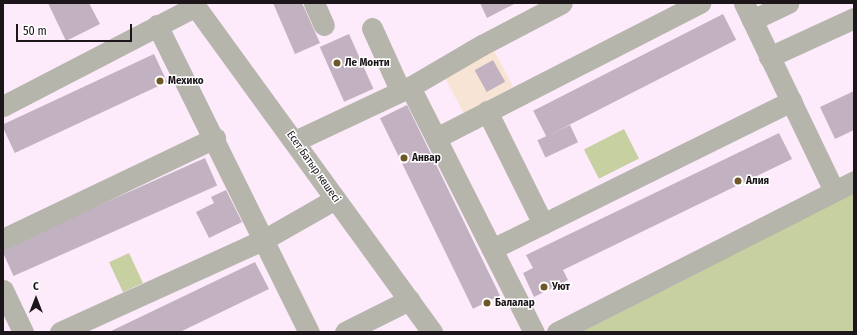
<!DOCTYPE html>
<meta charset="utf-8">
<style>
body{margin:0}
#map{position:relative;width:857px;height:335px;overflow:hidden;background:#fdebfb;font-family:"Fira Sans Condensed",sans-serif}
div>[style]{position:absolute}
.commercial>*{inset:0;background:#f7e4d4;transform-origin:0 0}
.green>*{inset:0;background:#c6d0a0;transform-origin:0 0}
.building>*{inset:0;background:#c2b1c0;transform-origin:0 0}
.minor>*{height:21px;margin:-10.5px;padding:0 10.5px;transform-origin:10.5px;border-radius:10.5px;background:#b5b5ac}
.dots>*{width:11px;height:11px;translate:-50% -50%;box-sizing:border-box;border:2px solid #fff;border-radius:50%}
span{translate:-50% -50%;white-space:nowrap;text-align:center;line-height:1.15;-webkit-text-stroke:3px #fff;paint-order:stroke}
.poi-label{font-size:11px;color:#1c161b;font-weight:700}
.left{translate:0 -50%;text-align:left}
.street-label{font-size:11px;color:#1c161b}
.frame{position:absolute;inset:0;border:4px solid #1c161b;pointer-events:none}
.north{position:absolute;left:16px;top:279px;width:40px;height:40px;-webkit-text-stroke:3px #fff;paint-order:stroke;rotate:0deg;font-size:11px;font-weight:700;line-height:16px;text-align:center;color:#1c161b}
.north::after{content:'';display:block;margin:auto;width:14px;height:18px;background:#1c161b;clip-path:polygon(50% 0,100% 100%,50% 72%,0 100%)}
.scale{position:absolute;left:16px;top:24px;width:116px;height:18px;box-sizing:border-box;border:2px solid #1c161b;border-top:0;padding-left:5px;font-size:12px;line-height:14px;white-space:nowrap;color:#1c161b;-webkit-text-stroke:3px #fff;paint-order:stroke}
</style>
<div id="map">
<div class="commercial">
<i style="left:492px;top:47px;width:45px;height:56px;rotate:62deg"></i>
</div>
<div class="green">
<i style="left:624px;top:129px;width:33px;height:45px;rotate:63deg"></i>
<i style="clip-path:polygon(854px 190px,854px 332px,579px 332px)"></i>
<i style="left:129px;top:253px;width:33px;height:22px;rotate:65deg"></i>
</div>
<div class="building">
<i style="clip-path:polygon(48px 3px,89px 3px,100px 24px,66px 41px)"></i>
<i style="clip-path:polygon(273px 3px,302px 3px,320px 43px,295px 54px)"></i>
<i style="clip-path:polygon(480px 3px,516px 3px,487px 18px)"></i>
<i style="left:723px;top:14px;width:29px;height:213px;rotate:63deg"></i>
<i style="left:349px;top:34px;width:60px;height:32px;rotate:66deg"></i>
<i style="left:154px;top:54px;width:31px;height:168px;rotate:65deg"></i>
<i style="left:493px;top:60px;width:25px;height:21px;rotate:61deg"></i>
<i style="clip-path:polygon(854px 91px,854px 130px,835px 139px,820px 107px)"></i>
<i style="left:407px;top:105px;width:212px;height:30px;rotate:64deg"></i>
<i style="left:570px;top:125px;width:19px;height:36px;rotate:65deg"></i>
<i style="clip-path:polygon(779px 133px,792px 159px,563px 270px,568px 280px,534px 297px,523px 273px,533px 268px,526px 255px)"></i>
<i style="left:205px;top:158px;width:30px;height:223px;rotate:66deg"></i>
<i style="clip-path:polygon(226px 190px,242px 222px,209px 238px,196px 212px,214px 203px,211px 197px)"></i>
<i style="clip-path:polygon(255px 262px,269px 289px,180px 332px,109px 332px)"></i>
</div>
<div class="minor">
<i style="left:193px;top:3px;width:407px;rotate:54deg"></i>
<i style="left:314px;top:3px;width:24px;rotate:66deg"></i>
<i style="left:744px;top:3px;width:208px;rotate:64.4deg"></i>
<i style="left:752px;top:20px;width:40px;rotate:-25deg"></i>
<i style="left:157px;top:25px;width:343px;rotate:63.7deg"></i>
<i style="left:372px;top:28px;width:68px;rotate:65.7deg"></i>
<i style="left:769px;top:57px;width:94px;rotate:-24.6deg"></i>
<i style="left:410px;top:87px;width:83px;rotate:-30.3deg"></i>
<i style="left:482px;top:45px;width:90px;rotate:-27.7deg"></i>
<i style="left:3px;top:106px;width:217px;rotate:-27.4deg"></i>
<i style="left:487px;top:111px;width:126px;rotate:63.6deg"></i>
<i style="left:436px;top:138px;width:297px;rotate:-27.1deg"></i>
<i style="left:295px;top:141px;width:127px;rotate:-25.2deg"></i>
<i style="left:410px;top:87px;width:275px;rotate:63.2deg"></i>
<i style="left:3px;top:239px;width:235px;rotate:-25.5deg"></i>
<i style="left:492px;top:249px;width:334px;rotate:-26.3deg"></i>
<i style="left:3px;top:290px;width:47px;rotate:64.5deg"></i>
<i style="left:60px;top:332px;width:225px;rotate:-24.4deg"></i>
<i style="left:265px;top:239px;width:81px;rotate:-29.7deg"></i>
<i style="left:345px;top:332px;width:72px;rotate:-26.6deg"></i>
<i style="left:557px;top:332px;width:333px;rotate:-26.9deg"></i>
</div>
<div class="dots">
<i style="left:337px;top:63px;background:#6e5626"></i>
<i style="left:160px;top:81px;background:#6e5626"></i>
<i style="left:404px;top:158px;background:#6e5626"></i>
<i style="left:738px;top:181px;background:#6e5626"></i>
<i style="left:544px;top:287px;background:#6e5626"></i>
<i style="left:487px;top:303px;background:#6e5626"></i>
</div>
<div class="poi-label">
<span class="left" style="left:345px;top:63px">Ле Монти</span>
<span class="left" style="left:168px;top:81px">Мехико</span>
<span class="left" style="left:412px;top:158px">Анвар</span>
<span class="left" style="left:746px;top:181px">Алия</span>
<span class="left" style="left:552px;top:287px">Уют</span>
<span class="left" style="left:495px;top:303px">Балалар</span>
</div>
<div class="street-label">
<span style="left:313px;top:167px;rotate:55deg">Есет Батыр көшесі</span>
</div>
<div class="frame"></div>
<div class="north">С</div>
<div class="scale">50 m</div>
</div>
